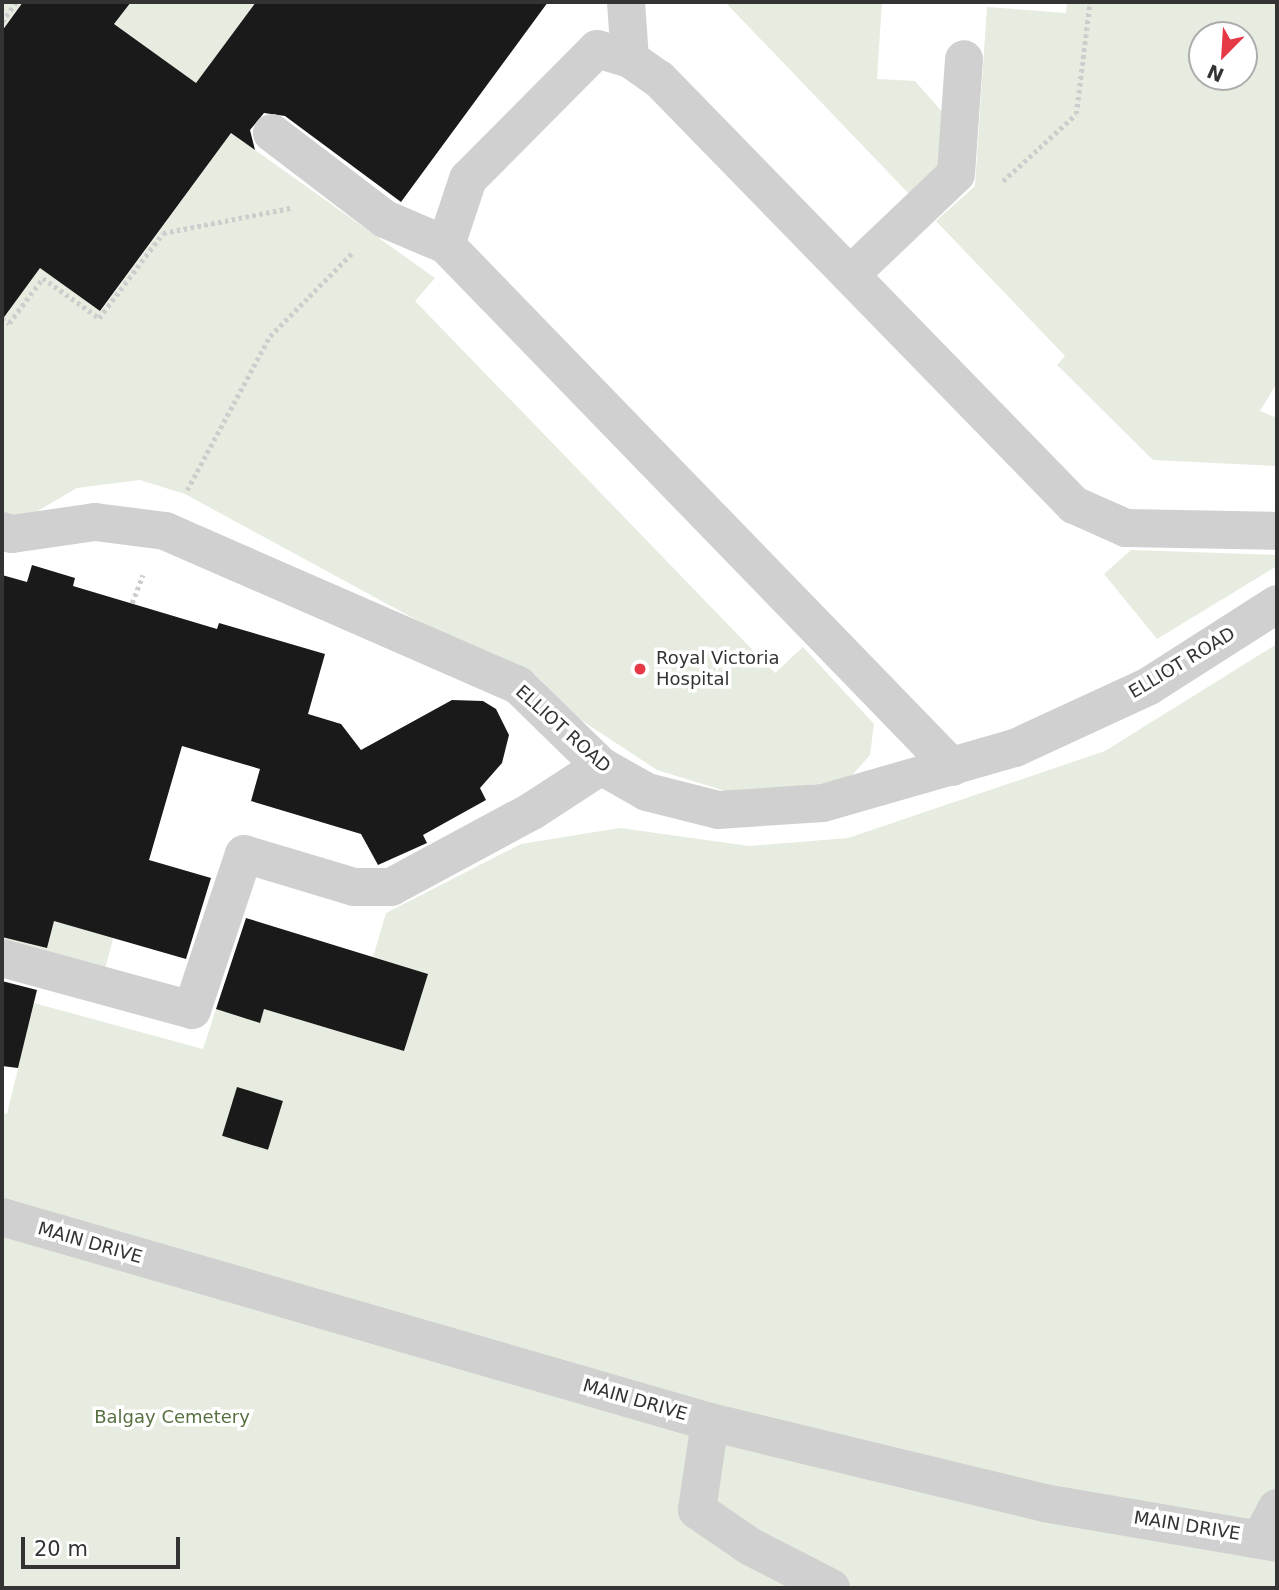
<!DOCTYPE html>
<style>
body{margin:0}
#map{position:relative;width:1279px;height:1590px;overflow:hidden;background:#fff;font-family:"DejaVu Sans",sans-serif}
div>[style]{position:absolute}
.green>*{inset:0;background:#e6ecdf}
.building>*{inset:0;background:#1a1a1a;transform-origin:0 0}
.path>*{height:4.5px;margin-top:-2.25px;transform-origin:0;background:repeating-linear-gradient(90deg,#cdcdcd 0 3.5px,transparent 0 7px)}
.minor>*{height:38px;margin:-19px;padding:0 19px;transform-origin:19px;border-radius:19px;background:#d0d0d0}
.dots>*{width:19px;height:19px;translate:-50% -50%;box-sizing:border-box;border:4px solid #fff;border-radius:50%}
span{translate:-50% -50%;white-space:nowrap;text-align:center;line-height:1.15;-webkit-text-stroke:7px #fff;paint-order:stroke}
.poi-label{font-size:18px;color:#333}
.left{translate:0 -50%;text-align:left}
.street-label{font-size:18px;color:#333}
.park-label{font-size:18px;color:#56703f}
.frame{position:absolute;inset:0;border:4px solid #333;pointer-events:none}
.north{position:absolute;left:1188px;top:21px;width:70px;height:70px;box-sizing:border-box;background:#fff;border:2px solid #adadad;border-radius:50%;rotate:204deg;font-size:19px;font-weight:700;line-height:28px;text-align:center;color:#333}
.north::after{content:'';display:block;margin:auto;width:24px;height:32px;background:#e63946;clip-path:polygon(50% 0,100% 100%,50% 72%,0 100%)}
.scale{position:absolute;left:21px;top:1537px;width:159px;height:32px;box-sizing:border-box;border:4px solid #333;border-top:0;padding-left:9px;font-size:21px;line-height:24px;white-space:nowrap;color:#333;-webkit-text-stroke:5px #fff;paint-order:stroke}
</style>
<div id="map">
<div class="green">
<i style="clip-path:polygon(2px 2px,23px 2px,2px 31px)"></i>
<i style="clip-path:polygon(131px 2px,256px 2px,209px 65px,219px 100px,114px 24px)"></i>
<i style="clip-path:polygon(725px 2px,882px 2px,877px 79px,915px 81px,945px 115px,942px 167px,910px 195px)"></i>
<i style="clip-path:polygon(evenodd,1067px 2px,1277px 2px,1277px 383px,1260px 411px,1277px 418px,1277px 466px,1153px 460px,1057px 365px,1065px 356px,936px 221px,975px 186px,987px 7px,1066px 13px,1067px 2px,1244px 35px,1244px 77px,1202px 77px,1202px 35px,1244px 35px)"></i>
<i style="clip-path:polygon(231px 133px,435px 278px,415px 301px,775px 673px,803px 647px,874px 724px,870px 755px,847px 781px,732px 793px,657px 770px,575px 716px,531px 671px,444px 635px,185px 494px,140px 480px,77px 488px,22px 520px,2px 514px,2px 311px,7px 314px,40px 268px,101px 311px)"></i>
<i style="clip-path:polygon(1131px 550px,1277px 555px,1277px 566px,1157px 639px,1104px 574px)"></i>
<i style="clip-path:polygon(1277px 644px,1277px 1588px,2px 1588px,2px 1113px,7px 1114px,34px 1003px,203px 1049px,216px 1009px,260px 1022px,264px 1009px,404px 1051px,427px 974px,373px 957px,386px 913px,521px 844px,620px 828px,749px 846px,848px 838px,1105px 751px)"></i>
<i style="clip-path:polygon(2px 895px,116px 928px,105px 969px,2px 941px)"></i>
</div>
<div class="building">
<i style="clip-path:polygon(23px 2px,131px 2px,114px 24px,196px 83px,256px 2px,548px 2px,401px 202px,285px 116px,264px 113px,250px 130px,255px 150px,231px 133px,100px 311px,40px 268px,2px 320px,2px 31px)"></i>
<i style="clip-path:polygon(32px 565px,75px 578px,73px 586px,217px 629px,219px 623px,325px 654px,308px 714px,341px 724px,361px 750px,452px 700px,483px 701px,496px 709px,509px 735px,502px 763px,480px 788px,486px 800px,423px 835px,427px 843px,378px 865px,361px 834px,251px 801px,260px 769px,182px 746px,149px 860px,211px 878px,186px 959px,54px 921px,47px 948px,2px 937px,2px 575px,27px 582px)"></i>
<i style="clip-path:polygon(246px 918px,428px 974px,404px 1051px,264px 1009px,260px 1023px,216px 1009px)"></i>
<i style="clip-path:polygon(2px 981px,37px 990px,18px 1068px,2px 1066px)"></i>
<i style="left:237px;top:1087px;width:48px;height:51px;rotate:17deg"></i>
</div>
<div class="path">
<i style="left:2px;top:22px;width:24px;rotate:-55deg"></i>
<i style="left:1003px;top:181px;width:99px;rotate:-42.5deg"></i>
<i style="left:1076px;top:114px;width:113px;rotate:-82.9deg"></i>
<i style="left:2px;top:318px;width:9px;rotate:36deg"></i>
<i style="left:9px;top:323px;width:56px;rotate:-52.9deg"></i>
<i style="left:43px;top:278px;width:69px;rotate:35.5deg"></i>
<i style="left:99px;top:318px;width:106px;rotate:-53deg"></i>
<i style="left:163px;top:233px;width:130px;rotate:-11.1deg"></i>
<i style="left:187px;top:490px;width:175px;rotate:-61.7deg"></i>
<i style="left:270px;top:336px;width:118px;rotate:-45.3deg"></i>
<i style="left:132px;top:603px;width:30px;rotate:-69deg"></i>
</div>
<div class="minor">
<i style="left:626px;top:2px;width:57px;rotate:86deg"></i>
<i style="left:272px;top:133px;width:142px;rotate:37.3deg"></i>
<i style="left:385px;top:219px;width:66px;rotate:23.1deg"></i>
<i style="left:850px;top:275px;width:146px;rotate:-43.6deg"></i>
<i style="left:956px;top:174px;width:115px;rotate:-86deg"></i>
<i style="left:2px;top:531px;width:10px;rotate:17deg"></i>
<i style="left:12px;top:534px;width:84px;rotate:-8.2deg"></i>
<i style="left:95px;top:522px;width:71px;rotate:7.3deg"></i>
<i style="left:165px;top:531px;width:386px;rotate:23.6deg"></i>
<i style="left:519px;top:686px;width:115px;rotate:44.3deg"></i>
<i style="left:601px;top:766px;width:53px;rotate:29.5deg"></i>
<i style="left:647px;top:792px;width:73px;rotate:14.2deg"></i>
<i style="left:718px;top:810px;width:105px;rotate:-3.8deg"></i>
<i style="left:823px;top:803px;width:200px;rotate:-16deg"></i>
<i style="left:1015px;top:748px;width:148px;rotate:-24.8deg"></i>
<i style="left:1149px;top:686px;width:152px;rotate:-32.6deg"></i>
<i style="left:952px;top:767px;width:727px;rotate:-134.11deg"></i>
<i style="left:446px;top:245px;width:70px;rotate:-71.6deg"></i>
<i style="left:468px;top:179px;width:183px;rotate:-45.2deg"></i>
<i style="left:597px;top:49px;width:34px;rotate:17deg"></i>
<i style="left:630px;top:59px;width:35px;rotate:35deg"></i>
<i style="left:659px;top:79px;width:595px;rotate:45.75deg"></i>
<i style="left:1074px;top:505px;width:57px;rotate:23.9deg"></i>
<i style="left:1126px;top:528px;width:151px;rotate:1.1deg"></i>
<i style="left:2px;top:958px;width:197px;rotate:15.3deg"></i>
<i style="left:192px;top:1010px;width:164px;rotate:-71.6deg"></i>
<i style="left:244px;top:854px;width:115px;rotate:16.7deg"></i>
<i style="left:354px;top:887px;width:37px"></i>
<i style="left:391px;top:887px;width:160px;rotate:-28.3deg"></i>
<i style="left:532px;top:811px;width:82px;rotate:-33.1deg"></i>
<i style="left:2px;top:1217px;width:737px;rotate:16.15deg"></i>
<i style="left:710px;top:1422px;width:344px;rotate:13.6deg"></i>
<i style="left:1044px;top:1503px;width:236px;rotate:9.7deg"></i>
<i style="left:710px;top:1422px;width:89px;rotate:98.4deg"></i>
<i style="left:697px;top:1510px;width:65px;rotate:34.4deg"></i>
<i style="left:751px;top:1547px;width:90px;rotate:27.1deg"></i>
<i style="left:1261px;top:1538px;width:34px;rotate:-62deg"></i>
</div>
<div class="dots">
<i style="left:640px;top:669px;background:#e63946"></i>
</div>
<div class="poi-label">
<span class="left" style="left:656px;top:669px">Royal Victoria<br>Hospital</span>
</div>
<div class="street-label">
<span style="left:1182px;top:663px;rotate:-31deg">ELLIOT ROAD</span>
<span style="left:563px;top:729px;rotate:42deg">ELLIOT ROAD</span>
<span style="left:90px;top:1243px;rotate:16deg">MAIN DRIVE</span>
<span style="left:635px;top:1400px;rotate:16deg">MAIN DRIVE</span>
<span style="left:1187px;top:1526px;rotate:9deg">MAIN DRIVE</span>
</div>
<div class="park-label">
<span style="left:172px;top:1417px">Balgay Cemetery</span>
</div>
<div class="frame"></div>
<div class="north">N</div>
<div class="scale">20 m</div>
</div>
